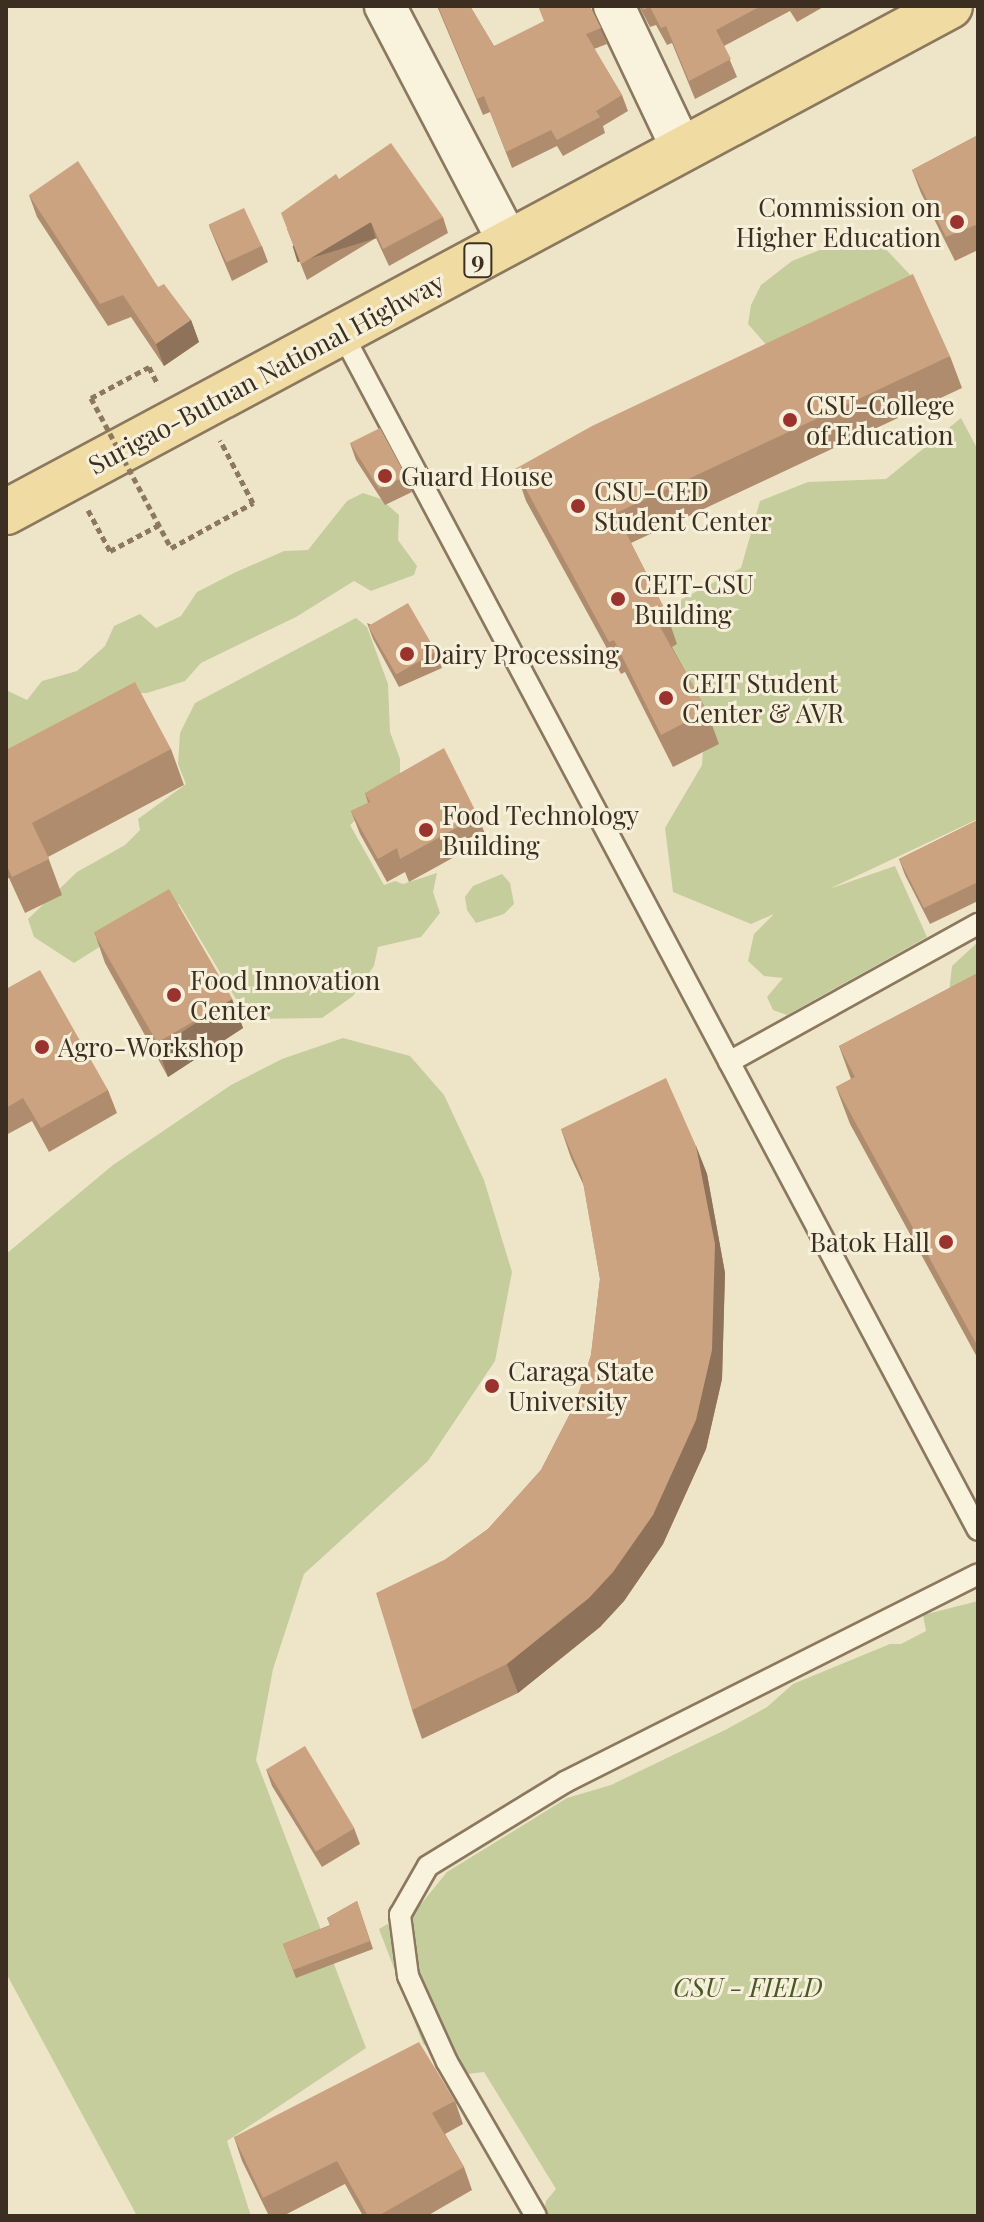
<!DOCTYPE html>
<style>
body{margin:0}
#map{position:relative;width:984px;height:2222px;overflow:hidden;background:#eee5c9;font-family:"Playfair Display",serif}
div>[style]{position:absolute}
.green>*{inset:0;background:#c5cd9d}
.path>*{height:5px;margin-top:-2.5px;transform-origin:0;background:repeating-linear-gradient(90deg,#8b785e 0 6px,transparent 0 10px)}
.roads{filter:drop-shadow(2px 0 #8b785e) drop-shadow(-2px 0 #8b785e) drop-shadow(0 2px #8b785e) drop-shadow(0 -2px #8b785e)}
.service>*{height:20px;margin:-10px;padding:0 10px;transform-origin:10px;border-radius:10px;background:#f9f2dd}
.minor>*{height:40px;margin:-20px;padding:0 20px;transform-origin:20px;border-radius:20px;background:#f9f2dd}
.primary>*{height:44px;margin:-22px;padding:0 22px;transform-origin:22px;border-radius:22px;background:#f0dca3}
.path-bridge>*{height:5px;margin-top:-2.5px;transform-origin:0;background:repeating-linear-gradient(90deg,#8b785e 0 6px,transparent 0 10px)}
.wall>*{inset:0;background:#af8c6e}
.shaded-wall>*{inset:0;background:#8f725a;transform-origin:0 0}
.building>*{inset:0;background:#cca380;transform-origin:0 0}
.dots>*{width:22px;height:22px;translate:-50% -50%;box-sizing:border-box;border:4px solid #f6efd9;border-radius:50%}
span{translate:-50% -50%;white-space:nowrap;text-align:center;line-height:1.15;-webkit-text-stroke:6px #f6efd9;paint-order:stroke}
.shield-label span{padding:2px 6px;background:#f6efd9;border:2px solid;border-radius:6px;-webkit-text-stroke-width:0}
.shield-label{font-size:24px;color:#3c2f21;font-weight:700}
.poi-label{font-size:26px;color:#3c2f21}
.right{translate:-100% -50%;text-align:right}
.left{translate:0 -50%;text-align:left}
.street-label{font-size:26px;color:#3c2f21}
.park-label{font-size:26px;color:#495828;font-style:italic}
.frame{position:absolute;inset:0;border:8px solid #3c2f21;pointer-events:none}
</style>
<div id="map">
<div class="green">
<i style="clip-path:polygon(855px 236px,880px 243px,915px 280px,782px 363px,748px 324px,751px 305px,761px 285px,792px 261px)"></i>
<i style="clip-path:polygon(961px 418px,978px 450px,978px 819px,829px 889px,895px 866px,927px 937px,787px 1015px,773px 1010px,767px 997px,783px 978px,764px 976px,748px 961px,754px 934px,774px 914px,751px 924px,673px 892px,665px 828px,702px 765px,705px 719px,660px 661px,669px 606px,741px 568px,760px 501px,808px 482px,886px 479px)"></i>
<i style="clip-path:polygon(363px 493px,381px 499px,399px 515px,398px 540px,417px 566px,414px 575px,371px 591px,354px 581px,296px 617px,201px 663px,185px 681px,147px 693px,117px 693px,6px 767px,8px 691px,27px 700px,42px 681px,77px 671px,105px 646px,114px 626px,140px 614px,156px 628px,181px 616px,197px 592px,236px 572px,284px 551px,308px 550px,347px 501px)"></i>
<i style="clip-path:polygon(356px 618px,367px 627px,388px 684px,390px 732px,400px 759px,400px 780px,350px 825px,384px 885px,395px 881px,403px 884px,437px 873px,433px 892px,440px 913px,421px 937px,378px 947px,374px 966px,353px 996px,322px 1018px,248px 1019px,179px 904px,163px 907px,74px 963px,34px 937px,28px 919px,77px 872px,125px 845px,140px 830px,138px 819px,186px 784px,178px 764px,180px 733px,195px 703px)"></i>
<i style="clip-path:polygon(502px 874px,510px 883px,514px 904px,504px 914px,476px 923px,467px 910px,465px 897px,473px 886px)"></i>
<i style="clip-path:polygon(978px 942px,978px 1017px,948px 1001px,952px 966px)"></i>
<i style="clip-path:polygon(343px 1038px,410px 1056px,444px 1095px,484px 1180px,512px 1272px,495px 1361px,428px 1461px,304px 1574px,273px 1669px,256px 1760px,366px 2048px,227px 2141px,251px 2216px,137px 2216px,6px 1973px,6px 1254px,113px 1165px,231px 1085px,282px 1059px)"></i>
<i style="clip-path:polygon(978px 1601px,978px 2216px,543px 2216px,546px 2201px,556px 2189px,484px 2072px,468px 2074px,423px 2044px,379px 1929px,421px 1904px,447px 1872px,567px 1798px,611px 1785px,727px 1729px,767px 1707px,793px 1684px,890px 1644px,901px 1644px,926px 1631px,923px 1615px)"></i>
</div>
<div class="path">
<i style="left:91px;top:398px;width:66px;rotate:-28.1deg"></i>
<i style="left:149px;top:367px;width:20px;rotate:63deg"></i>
<i style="left:88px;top:510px;width:47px;rotate:61.8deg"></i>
<i style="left:110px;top:551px;width:55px;rotate:-28deg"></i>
<i style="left:171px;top:548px;width:94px;rotate:-28.8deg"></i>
<i style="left:253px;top:503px;width:71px;rotate:-117.6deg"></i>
</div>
<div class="roads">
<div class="service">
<i style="left:342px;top:333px;width:1355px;rotate:62.02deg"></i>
<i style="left:729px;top:1062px;width:285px;rotate:-29deg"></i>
<i style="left:536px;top:2216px;width:178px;rotate:-120deg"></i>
<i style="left:447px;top:2062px;width:94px;rotate:-114.4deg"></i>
<i style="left:408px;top:1976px;width:62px;rotate:-97.5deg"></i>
<i style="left:400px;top:1915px;width:56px;rotate:-60.3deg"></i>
<i style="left:428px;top:1866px;width:161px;rotate:-31.5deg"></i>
<i style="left:565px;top:1782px;width:462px;rotate:-26.7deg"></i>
</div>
<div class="minor">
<i style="left:385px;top:6px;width:267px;rotate:62.4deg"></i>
<i style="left:614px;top:6px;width:158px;rotate:64.6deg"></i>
</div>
<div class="primary">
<i style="left:6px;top:512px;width:1071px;rotate:-28.19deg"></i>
</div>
</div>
<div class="path-bridge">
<i style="left:91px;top:398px;width:170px;rotate:61.9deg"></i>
</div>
<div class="wall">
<i style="clip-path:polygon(437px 6px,470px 6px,494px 46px,593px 12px,607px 44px,594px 49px,622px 95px,628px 111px,603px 126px,605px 133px,563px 156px,557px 146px,512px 168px,490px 112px,483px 115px)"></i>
<i style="clip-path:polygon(639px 6px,825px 6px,797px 22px,790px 11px,724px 46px,737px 77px,695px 99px,672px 43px,667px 45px,656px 25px,650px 27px)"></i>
<i style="clip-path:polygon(978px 135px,978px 250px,955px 261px,921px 193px,912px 170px)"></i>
<i style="clip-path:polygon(29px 195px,158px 287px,191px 320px,199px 342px,164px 366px,131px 317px,108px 326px,37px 217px)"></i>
<i style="clip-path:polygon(443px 217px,448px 233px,389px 266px,376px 238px,307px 280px,287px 229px)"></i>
<i style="clip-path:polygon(209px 226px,262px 246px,268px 262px,232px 281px)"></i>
<i style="clip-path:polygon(950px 356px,962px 388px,631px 543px,666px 612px,677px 644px,672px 647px,707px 711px,719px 744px,673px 767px,625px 672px,621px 674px,526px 501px,515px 469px)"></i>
<i style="clip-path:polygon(350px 443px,406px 476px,412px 492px,385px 505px,356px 460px)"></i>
<i style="clip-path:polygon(367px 623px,436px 652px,442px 668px,399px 687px,373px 639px)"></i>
<i style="clip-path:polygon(171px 749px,184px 785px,48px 857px,62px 895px,25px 913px,9px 878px,6px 879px,6px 750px)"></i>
<i style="clip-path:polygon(365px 793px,478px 816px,487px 839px,409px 882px,405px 872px,387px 882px,360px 834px,351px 811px,368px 803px)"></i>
<i style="clip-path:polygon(978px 820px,978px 901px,930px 924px,905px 875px,899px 859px)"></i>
<i style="clip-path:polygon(95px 934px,232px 999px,243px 1028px,168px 1077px,105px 963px)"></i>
<i style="clip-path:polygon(978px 973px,978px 1359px,850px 1124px,836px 1087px,851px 1079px,839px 1046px)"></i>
<i style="clip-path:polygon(6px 989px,108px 1090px,117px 1113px,49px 1152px,32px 1121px,6px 1135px)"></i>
<i style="clip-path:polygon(561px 1129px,696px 1146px,707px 1174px,725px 1273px,722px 1379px,706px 1449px,663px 1544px,624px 1601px,600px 1627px,518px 1693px,422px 1739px,412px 1710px,446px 1559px,488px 1529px,541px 1470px,575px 1404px,591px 1355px,600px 1279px,584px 1186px,571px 1158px)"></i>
<i style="clip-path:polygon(266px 1769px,354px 1828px,360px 1844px,322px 1867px,272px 1786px)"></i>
<i style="clip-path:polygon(357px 1901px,373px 1949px,296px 1978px,283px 1944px,330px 1925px,327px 1918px)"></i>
<i style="clip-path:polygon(455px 2101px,463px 2124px,445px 2134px,464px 2167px,472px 2190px,427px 2216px,363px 2216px,345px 2184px,283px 2216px,269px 2216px,242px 2161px,234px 2137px)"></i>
</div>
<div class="shaded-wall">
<i style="left:371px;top:222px;width:17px;height:82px;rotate:73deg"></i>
<i style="clip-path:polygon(191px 320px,199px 342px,164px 366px,156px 344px)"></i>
<i style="clip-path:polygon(232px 999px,243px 1028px,168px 1077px,158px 1048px)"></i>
<i style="clip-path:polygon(696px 1146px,707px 1174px,725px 1273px,722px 1379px,706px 1449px,663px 1544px,624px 1601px,600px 1627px,518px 1693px,507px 1664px)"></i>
</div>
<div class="building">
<i style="clip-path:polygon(438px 6px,470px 6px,494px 46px,544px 21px,538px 6px,590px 6px,601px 28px,586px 34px,622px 95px,596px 111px,600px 117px,557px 140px,551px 130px,506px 152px,484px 96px,477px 99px)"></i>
<i style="clip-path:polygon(641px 6px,761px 6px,716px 30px,731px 59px,689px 81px,666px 26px,661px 28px,650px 7px,643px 10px)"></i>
<i style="clip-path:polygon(978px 135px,978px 224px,946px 237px,912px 170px)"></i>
<i style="clip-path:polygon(391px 143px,443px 217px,383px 249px,371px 222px,301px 264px,281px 213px,336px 174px,339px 179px)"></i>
<i style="clip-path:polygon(78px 161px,158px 287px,164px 284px,191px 320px,156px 344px,123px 295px,100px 304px,29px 195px)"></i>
<i style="left:244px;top:208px;width:42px;height:39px;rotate:65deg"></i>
<i style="clip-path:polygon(913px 274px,950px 356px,616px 513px,666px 612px,655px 618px,707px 711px,661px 735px,614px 640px,609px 642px,515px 469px,592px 426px)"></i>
<i style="clip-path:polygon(380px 428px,406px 476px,379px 489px,350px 443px)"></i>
<i style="left:408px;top:603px;width:56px;height:46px;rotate:60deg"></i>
<i style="clip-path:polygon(135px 682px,171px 749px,32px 823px,49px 859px,12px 877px,6px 864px,6px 750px)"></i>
<i style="clip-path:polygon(444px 748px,478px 816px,400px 859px,397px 848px,378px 859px,351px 811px,370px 802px,365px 793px)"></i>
<i style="clip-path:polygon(978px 820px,978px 882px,924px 908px,899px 859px)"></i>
<i style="left:169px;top:889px;width:127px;height:87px;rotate:60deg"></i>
<i style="clip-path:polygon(40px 970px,108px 1090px,41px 1128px,23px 1098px,6px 1108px,6px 989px)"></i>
<i style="clip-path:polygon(978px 973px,978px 1347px,836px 1087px,855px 1077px,839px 1046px)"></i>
<i style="clip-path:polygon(666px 1078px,696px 1146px,715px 1244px,712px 1350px,696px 1420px,653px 1515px,613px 1572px,589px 1598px,507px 1664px,412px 1710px,376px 1593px,446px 1559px,488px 1529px,541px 1470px,575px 1404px,591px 1355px,600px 1279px,582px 1177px,561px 1129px)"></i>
<i style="left:305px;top:1746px;width:96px;height:45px;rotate:59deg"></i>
<i style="clip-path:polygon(357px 1901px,370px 1941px,293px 1970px,283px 1944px,331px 1925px,327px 1918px)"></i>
<i style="clip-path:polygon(419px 2042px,455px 2101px,432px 2113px,464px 2167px,378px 2216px,368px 2216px,337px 2161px,263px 2198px,234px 2137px)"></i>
</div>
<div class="dots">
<i style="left:957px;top:222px;background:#9a332e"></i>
<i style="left:790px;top:420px;background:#9a332e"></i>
<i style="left:385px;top:476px;background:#9a332e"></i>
<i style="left:578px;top:506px;background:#9a332e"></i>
<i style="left:618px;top:599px;background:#9a332e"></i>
<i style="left:407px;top:654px;background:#9a332e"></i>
<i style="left:666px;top:698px;background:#9a332e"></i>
<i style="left:426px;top:830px;background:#9a332e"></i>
<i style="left:174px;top:995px;background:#9a332e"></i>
<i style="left:42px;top:1047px;background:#9a332e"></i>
<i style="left:946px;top:1242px;background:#9a332e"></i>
<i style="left:492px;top:1386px;background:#9a332e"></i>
</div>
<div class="shield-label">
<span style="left:478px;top:260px">9</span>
</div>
<div class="poi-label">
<span class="right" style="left:941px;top:222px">Commission on<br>Higher Education</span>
<span class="left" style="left:806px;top:420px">CSU-College<br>of Education</span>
<span class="left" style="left:401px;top:476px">Guard House</span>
<span class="left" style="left:594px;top:506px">CSU-CED<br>Student Center</span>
<span class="left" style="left:634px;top:599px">CEIT-CSU<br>Building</span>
<span class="left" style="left:423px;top:654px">Dairy Processing</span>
<span class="left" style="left:682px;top:698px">CEIT Student<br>Center &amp; AVR</span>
<span class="left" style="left:442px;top:830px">Food Technology<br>Building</span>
<span class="left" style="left:190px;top:995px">Food Innovation<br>Center</span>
<span class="left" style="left:58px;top:1047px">Agro-Workshop</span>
<span class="right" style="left:930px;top:1242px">Batok Hall</span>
<span class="left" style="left:508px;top:1386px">Caraga State<br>University</span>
</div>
<div class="street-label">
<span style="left:266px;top:373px;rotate:-28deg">Surigao-Butuan National Highway</span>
</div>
<div class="park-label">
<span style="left:748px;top:1987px">CSU - FIELD</span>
</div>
<div class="frame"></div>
</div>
